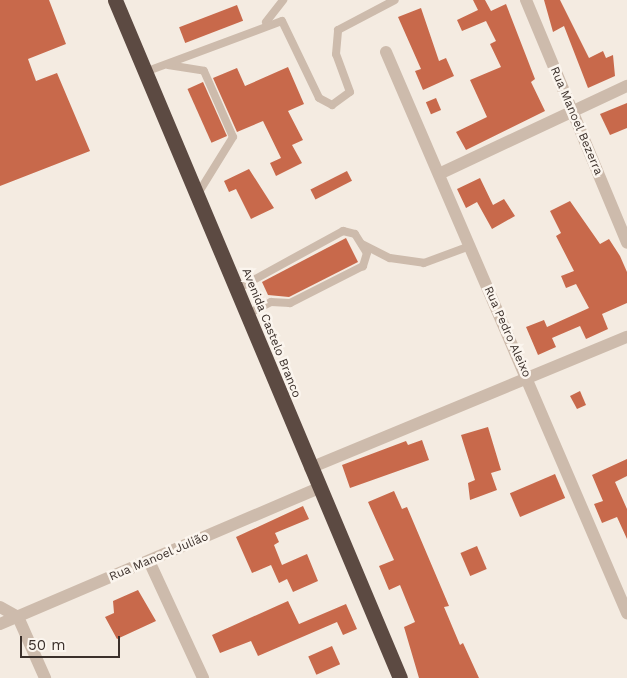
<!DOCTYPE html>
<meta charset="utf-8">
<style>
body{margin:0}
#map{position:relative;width:627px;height:678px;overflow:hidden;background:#f4ebe1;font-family:"Work Sans",sans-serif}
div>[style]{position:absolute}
.building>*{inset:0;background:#c8694b;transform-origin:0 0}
.lane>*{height:8px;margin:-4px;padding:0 4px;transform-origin:4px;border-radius:4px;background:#cdbbac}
.street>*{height:12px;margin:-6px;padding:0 6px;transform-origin:6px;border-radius:6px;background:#cdbbac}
.highway>*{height:15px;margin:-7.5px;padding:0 7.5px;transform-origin:7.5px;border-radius:7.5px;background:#5c4a42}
span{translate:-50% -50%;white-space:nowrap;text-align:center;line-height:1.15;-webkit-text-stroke:5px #fbf5ee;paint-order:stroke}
.street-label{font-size:12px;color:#3b302b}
.scale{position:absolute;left:20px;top:636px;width:100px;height:22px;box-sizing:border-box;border:2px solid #3b302b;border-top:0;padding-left:6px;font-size:15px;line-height:18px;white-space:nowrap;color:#3b302b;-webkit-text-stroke:4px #fbf5ee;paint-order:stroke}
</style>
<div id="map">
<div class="building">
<i style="clip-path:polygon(0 0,49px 0,66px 44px,28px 59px,36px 81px,57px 73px,90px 151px,0 186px)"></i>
<i style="clip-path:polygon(473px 0,485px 0,491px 11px,506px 4px,535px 79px,531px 82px,545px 111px,466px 150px,456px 132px,487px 117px,470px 80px,501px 67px,490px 44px,496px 41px,486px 21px,462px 31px,457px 20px,478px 10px)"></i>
<i style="clip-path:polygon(544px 0,560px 0,589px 58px,603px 51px,606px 58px,613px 55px,615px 76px,588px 88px,564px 26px,553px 32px)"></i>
<i style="left:237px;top:5px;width:17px;height:62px;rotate:69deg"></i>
<i style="clip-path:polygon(421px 8px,439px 61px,446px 58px,454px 76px,423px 90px,415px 71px,421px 69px,398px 17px)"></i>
<i style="clip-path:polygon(288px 67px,304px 104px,288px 111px,303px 140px,292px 145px,302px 163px,276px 176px,270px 163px,281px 158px,263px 121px,237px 132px,213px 78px,237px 68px,245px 86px)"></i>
<i style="left:203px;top:82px;width:59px;height:17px;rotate:66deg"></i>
<i style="left:436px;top:98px;width:13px;height:11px;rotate:67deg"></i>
<i style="clip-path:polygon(627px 103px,627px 128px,610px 135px,600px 114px)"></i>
<i style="clip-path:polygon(249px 169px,274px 208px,251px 219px,236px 189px,229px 192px,224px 181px)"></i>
<i style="left:347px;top:171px;width:11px;height:41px;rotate:63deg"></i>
<i style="clip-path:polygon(480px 178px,493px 205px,504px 199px,515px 216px,492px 229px,477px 202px,466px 208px,457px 189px)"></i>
<i style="clip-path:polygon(570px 201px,600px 244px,609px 239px,620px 256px,627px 272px,627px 303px,602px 314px,608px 329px,586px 339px,580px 326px,552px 338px,556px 347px,538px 355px,526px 327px,544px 320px,547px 327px,589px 308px,576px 284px,566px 288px,561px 276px,574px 271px,556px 236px,561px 233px,550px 211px)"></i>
<i style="clip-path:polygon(346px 238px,358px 262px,289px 297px,268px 295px,262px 282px)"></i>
<i style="clip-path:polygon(580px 391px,586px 405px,577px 409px,570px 396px)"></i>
<i style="clip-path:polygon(488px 427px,501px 470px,491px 473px,497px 490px,470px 500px,468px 483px,475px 480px,461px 435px)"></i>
<i style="clip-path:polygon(422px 440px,429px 460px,350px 488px,342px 465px,406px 441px,408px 445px)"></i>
<i style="clip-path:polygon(627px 459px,627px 476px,615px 482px,627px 509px,627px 539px,617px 517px,602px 523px,594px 504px,603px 501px,592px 475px)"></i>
<i style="left:555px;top:474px;width:26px;height:49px;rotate:67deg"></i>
<i style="clip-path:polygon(394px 491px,402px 509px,407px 507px,449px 606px,444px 607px,460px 645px,463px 643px,479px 678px,419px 678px,404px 627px,415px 622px,400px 585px,389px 590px,379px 566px,394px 560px,368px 502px)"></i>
<i style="clip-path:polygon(303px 506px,309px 519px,275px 533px,279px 542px,274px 545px,282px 565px,307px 554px,318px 581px,293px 592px,287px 579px,279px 583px,271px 565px,252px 573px,236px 537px)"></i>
<i style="left:477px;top:546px;width:25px;height:18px;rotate:67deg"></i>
<i style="clip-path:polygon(138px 590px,156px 621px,117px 639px,105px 617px,114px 613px,113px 601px)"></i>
<i style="clip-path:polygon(288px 601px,299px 624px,346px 604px,357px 629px,343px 635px,337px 622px,258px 656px,251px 641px,220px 653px,212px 635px)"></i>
<i style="left:332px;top:646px;width:20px;height:26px;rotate:66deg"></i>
</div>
<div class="lane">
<i style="left:266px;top:22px;width:28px;rotate:-52deg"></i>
<i style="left:168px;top:65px;width:36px;rotate:9deg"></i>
<i style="left:204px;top:71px;width:72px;rotate:66.3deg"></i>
<i style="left:233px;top:137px;width:68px;rotate:121.8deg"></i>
<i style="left:145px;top:72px;width:146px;rotate:-20.4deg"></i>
<i style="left:282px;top:21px;width:85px;rotate:64.3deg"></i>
<i style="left:319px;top:98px;width:15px;rotate:28deg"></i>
<i style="left:332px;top:105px;width:22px;rotate:-36deg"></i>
<i style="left:350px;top:92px;width:40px;rotate:-110.2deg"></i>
<i style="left:336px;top:54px;width:24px;rotate:-85deg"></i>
<i style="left:338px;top:30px;width:64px;rotate:-27.8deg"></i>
<i style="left:362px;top:244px;width:31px;rotate:27deg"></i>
<i style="left:390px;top:258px;width:34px;rotate:8deg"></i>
<i style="left:424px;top:263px;width:49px;rotate:-20.3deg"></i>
<i style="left:237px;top:289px;width:121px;rotate:-28.7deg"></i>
<i style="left:343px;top:231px;width:12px;rotate:14deg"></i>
<i style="left:355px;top:234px;width:22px;rotate:58deg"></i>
<i style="left:367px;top:253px;width:14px;rotate:107deg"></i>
<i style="left:363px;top:266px;width:82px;rotate:153.1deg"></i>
<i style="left:290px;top:303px;width:19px;rotate:-177deg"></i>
<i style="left:271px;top:302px;width:27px;rotate:153deg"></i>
</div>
<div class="street">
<i style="left:526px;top:0;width:263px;rotate:67.4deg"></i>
<i style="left:386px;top:52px;width:611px;rotate:66.75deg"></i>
<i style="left:439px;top:174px;width:208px;rotate:-25.1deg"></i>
<i style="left:310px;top:468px;width:343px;rotate:-22.5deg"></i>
<i style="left:149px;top:561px;width:129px;rotate:65.2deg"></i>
<i style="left:0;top:607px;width:21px;rotate:29deg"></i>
<i style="left:18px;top:617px;width:67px;rotate:66.1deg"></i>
<i style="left:0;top:624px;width:347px;rotate:-23.1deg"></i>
</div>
<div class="highway">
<i style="left:115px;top:0;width:735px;rotate:67.2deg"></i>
</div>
<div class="street-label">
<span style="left:576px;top:121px;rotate:67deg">Rua Manoel Bezerra</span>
<span style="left:507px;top:332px;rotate:66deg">Rua Pedro Aleixo</span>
<span style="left:271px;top:333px;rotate:68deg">Avenida Castelo Branco</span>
<span style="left:159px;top:557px;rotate:-23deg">Rua Manoel Julião</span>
</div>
<div class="scale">50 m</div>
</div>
